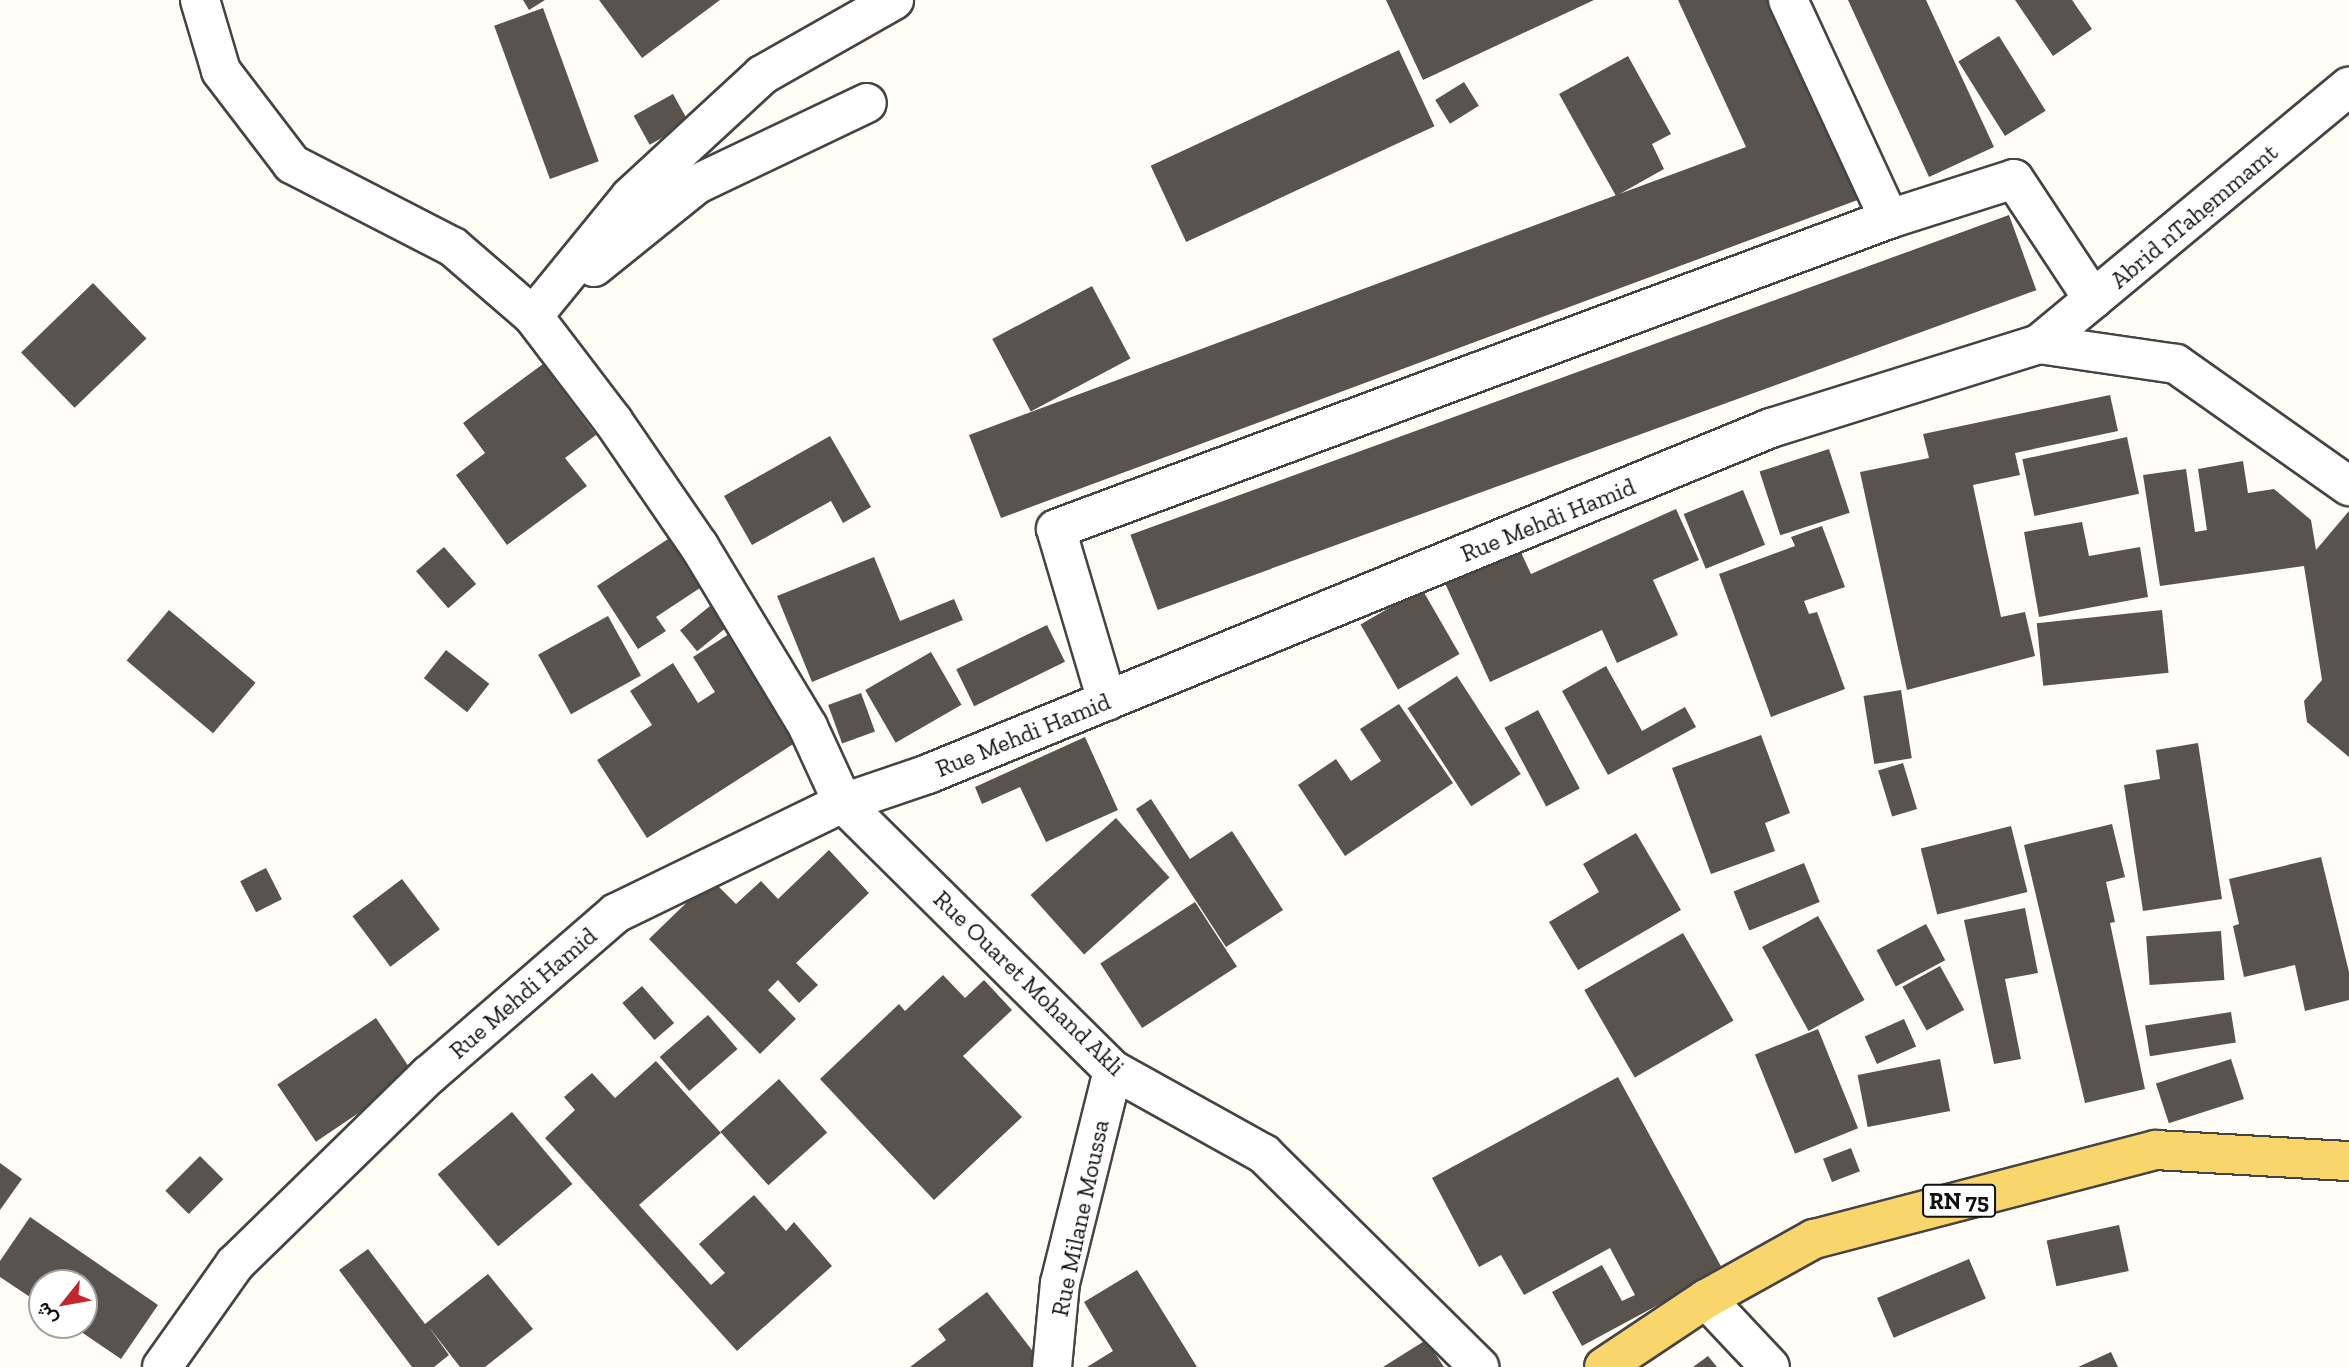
<!DOCTYPE html>
<meta charset="utf-8">
<style>
body{margin:0}
#map{position:relative;width:2349px;height:1367px;overflow:hidden;background:#fffdf5;font-family:"Zilla Slab",Vazirmatn,serif}
div>[style]{position:absolute}
.building>*{inset:0;background:#5a524d;transform-origin:0 0}
.roads{filter:drop-shadow(2px 0 #444) drop-shadow(-2px 0 #444) drop-shadow(0 2px #444) drop-shadow(0 -2px #444)}
.minor>*{height:38px;margin:-19px;padding:0 19px;transform-origin:19px;border-radius:19px;background:#fff}
.major>*{height:38px;margin:-19px;padding:0 19px;transform-origin:19px;border-radius:19px;background:#f9d66b}
span{translate:-50% -50%;white-space:nowrap;text-align:center;line-height:1.15;-webkit-text-stroke:7px #fff;paint-order:stroke}
.shield-label span{padding:2px 5px;background:#fff;border:2px solid;border-radius:5px;-webkit-text-stroke-width:0}
.shield-label{font-size:23px;color:#111;font-weight:700}
.street-label{font-size:24px;color:#111}
.north{position:absolute;left:28px;top:1269px;width:70px;height:70px;box-sizing:border-box;background:#fff;border:2px solid #a0a0a0;border-radius:50%;rotate:239deg;font-size:19px;font-weight:700;line-height:28px;text-align:center;color:#111}
.north::after{content:'';display:block;margin:auto;width:24px;height:32px;background:#c4262e;clip-path:polygon(50% 0,100% 100%,50% 72%,0 100%)}
</style>
<div id="map">
<div class="building">
<i style="clip-path:polygon(523px 0,545px 0,529px 10px)"></i>
<i style="clip-path:polygon(599px 0,720px 0,642px 58px)"></i>
<i style="clip-path:polygon(1386px 0,1594px 0,1423px 80px)"></i>
<i style="clip-path:polygon(1678px 0,1778px 0,1863px 198px,1001px 518px,969px 435px,1746px 147px)"></i>
<i style="clip-path:polygon(1848px 0,1926px 0,1994px 147px,1929px 177px)"></i>
<i style="clip-path:polygon(2015px 0,2072px 0,2092px 29px,2053px 56px)"></i>
<i style="left:543px;top:8px;width:163px;height:52px;rotate:70deg"></i>
<i style="left:1999px;top:36px;width:88px;height:48px;rotate:58deg"></i>
<i style="left:1399px;top:50px;width:84px;height:274px;rotate:65deg"></i>
<i style="clip-path:polygon(1628px 56px,1671px 134px,1652px 144px,1664px 169px,1616px 196px,1559px 94px)"></i>
<i style="left:1464px;top:82px;width:28px;height:34px;rotate:58deg"></i>
<i style="left:673px;top:94px;width:33px;height:45px;rotate:61deg"></i>
<i style="left:2009px;top:215px;width:80px;height:935px;rotate:70deg"></i>
<i style="left:93px;top:283px;width:77px;height:100px;rotate:46deg"></i>
<i style="left:1092px;top:286px;width:82px;height:113px;rotate:62deg"></i>
<i style="clip-path:polygon(543px 364px,596px 435px,565px 458px,587px 486px,507px 545px,456px 475px,485px 453px,463px 423px)"></i>
<i style="clip-path:polygon(2110px 395px,2118px 431px,2015px 453px,2020px 475px,1973px 485px,2001px 617px,2025px 612px,2035px 656px,1907px 690px,1860px 472px,1929px 458px,1923px 434px)"></i>
<i style="clip-path:polygon(830px 436px,871px 507px,843px 523px,831px 501px,752px 545px,724px 496px)"></i>
<i style="left:2127px;top:437px;width:58px;height:107px;rotate:78deg"></i>
<i style="left:1829px;top:449px;width:67px;height:73px;rotate:72deg"></i>
<i style="clip-path:polygon(2243px 461px,2248px 493px,2274px 489px,2311px 520px,2316px 550px,2349px 511px,2349px 757px,2307px 722px,2304px 701px,2322px 680px,2304px 566px,2160px 586px,2143px 475px,2186px 469px,2195px 532px,2207px 530px,2198px 469px)"></i>
<i style="left:1743px;top:490px;width:59px;height:64px;rotate:68deg"></i>
<i style="clip-path:polygon(1676px 509px,1699px 560px,1653px 580px,1678px 635px,1617px 663px,1602px 630px,1490px 682px,1444px 581px,1518px 546px,1531px 574px)"></i>
<i style="clip-path:polygon(2082px 522px,2089px 556px,2140px 547px,2148px 597px,2039px 617px,2024px 532px)"></i>
<i style="clip-path:polygon(1822px 526px,1845px 587px,1804px 601px,1809px 614px,1817px 612px,1845px 689px,1771px 717px,1719px 574px,1795px 546px,1791px 537px)"></i>
<i style="clip-path:polygon(671px 537px,703px 586px,656px 617px,666px 631px,638px 649px,597px 586px)"></i>
<i style="left:444px;top:547px;width:49px;height:37px;rotate:49deg"></i>
<i style="clip-path:polygon(874px 557px,900px 621px,954px 599px,963px 620px,812px 682px,777px 596px)"></i>
<i style="left:1422px;top:589px;width:75px;height:71px;rotate:60deg"></i>
<i style="left:715px;top:602px;width:27px;height:45px;rotate:51deg"></i>
<i style="left:169px;top:610px;width:113px;height:66px;rotate:40deg"></i>
<i style="left:2162px;top:610px;width:63px;height:126px;rotate:84deg"></i>
<i style="left:608px;top:616px;width:68px;height:80px;rotate:61deg"></i>
<i style="left:1047px;top:625px;width:41px;height:101px;rotate:64deg"></i>
<i style="clip-path:polygon(729px 634px,798px 741px,647px 838px,597px 760px,652px 725px,630px 691px,673px 663px,698px 703px,715px 692px,693px 657px)"></i>
<i style="left:446px;top:650px;width:55px;height:36px;rotate:38deg"></i>
<i style="left:931px;top:652px;width:61px;height:76px;rotate:60deg"></i>
<i style="clip-path:polygon(1606px 666px,1642px 731px,1685px 707px,1696px 727px,1608px 775px,1562px 691px)"></i>
<i style="left:1457px;top:676px;width:117px;height:59px;rotate:57deg"></i>
<i style="left:1901px;top:690px;width:69px;height:38px;rotate:81deg"></i>
<i style="left:861px;top:693px;width:41px;height:35px;rotate:70deg"></i>
<i style="clip-path:polygon(1399px 704px,1453px 783px,1345px 856px,1298px 785px,1336px 759px,1351px 781px,1381px 761px,1360px 729px)"></i>
<i style="left:1538px;top:710px;width:89px;height:38px;rotate:62deg"></i>
<i style="clip-path:polygon(1761px 735px,1790px 813px,1765px 823px,1775px 851px,1711px 874px,1672px 768px)"></i>
<i style="clip-path:polygon(1085px 737px,1118px 810px,1046px 842px,1020px 787px,982px 804px,975px 787px)"></i>
<i style="clip-path:polygon(2198px 743px,2222px 899px,2143px 911px,2124px 785px,2160px 779px,2156px 750px)"></i>
<i style="left:1903px;top:763px;width:48px;height:26px;rotate:73deg"></i>
<i style="clip-path:polygon(1151px 799px,1190px 859px,1232px 831px,1283px 910px,1226px 947px,1136px 809px)"></i>
<i style="left:1116px;top:818px;width:80px;height:115px;rotate:48deg"></i>
<i style="clip-path:polygon(2112px 824px,2125px 877px,2106px 882px,2115px 922px,2110px 923px,2145px 1089px,2085px 1103px,2024px 845px)"></i>
<i style="left:2011px;top:826px;width:68px;height:93px;rotate:76deg"></i>
<i style="clip-path:polygon(1636px 833px,1681px 910px,1578px 970px,1549px 922px,1599px 892px,1583px 864px)"></i>
<i style="clip-path:polygon(829px 850px,869px 893px,796px 963px,818px 985px,799px 1003px,778px 980px,768px 990px,796px 1019px,760px 1054px,649px 939px,711px 879px,736px 904px,761px 881px,778px 899px)"></i>
<i style="clip-path:polygon(2321px 857px,2349px 972px,2349px 1000px,2305px 1011px,2295px 965px,2244px 977px,2233px 926px,2239px 924px,2229px 879px)"></i>
<i style="left:1804px;top:863px;width:42px;height:76px;rotate:68deg"></i>
<i style="left:266px;top:868px;width:35px;height:29px;rotate:63deg"></i>
<i style="left:402px;top:879px;width:63px;height:62px;rotate:53deg"></i>
<i style="left:1195px;top:902px;width:77px;height:113px;rotate:57deg"></i>
<i style="clip-path:polygon(2025px 908px,2038px 973px,2005px 979px,2021px 1059px,1994px 1064px,1964px 920px)"></i>
<i style="left:1818px;top:916px;width:96px;height:64px;rotate:61deg"></i>
<i style="left:1926px;top:924px;width:41px;height:56px;rotate:62deg"></i>
<i style="left:2221px;top:931px;width:49px;height:75px;rotate:86deg"></i>
<i style="left:1683px;top:933px;width:101px;height:114px;rotate:60deg"></i>
<i style="left:1940px;top:966px;width:50px;height:43px;rotate:61deg"></i>
<i style="clip-path:polygon(943px 975px,965px 998px,984px 980px,1012px 1010px,963px 1056px,1022px 1117px,934px 1200px,820px 1079px,899px 1004px,905px 1011px)"></i>
<i style="left:642px;top:986px;width:49px;height:26px;rotate:49deg"></i>
<i style="left:2231px;top:1012px;width:31px;height:87px;rotate:81deg"></i>
<i style="left:708px;top:1015px;width:45px;height:64px;rotate:49deg"></i>
<i style="left:376px;top:1018px;width:69px;height:119px;rotate:56deg"></i>
<i style="left:1904px;top:1019px;width:30px;height:43px;rotate:66deg"></i>
<i style="left:1818px;top:1029px;width:107px;height:68px;rotate:68deg"></i>
<i style="left:1940px;top:1059px;width:53px;height:84px;rotate:79deg"></i>
<i style="left:2231px;top:1059px;width:42px;height:79px;rotate:72deg"></i>
<i style="clip-path:polygon(656px 1061px,721px 1133px,639px 1205px,711px 1285px,725px 1273px,699px 1244px,754px 1195px,786px 1231px,794px 1222px,832px 1266px,737px 1351px,545px 1138px,575px 1110px,564px 1097px,592px 1073px,615px 1098px)"></i>
<i style="clip-path:polygon(1618px 1077px,1723px 1270px,1582px 1346px,1552px 1292px,1602px 1265px,1622px 1301px,1635px 1295px,1610px 1248px,1524px 1295px,1501px 1255px,1479px 1267px,1432px 1178px)"></i>
<i style="left:779px;top:1079px;width:72px;height:79px;rotate:48deg"></i>
<i style="left:512px;top:1112px;width:94px;height:97px;rotate:50deg"></i>
<i style="left:1851px;top:1148px;width:25px;height:30px;rotate:69deg"></i>
<i style="left:200px;top:1156px;width:33px;height:49px;rotate:45deg"></i>
<i style="clip-path:polygon(0 1163px,22px 1179px,0 1210px)"></i>
<i style="clip-path:polygon(30px 1217px,158px 1305px,121px 1359px,71px 1325px,84px 1325px,84px 1283px,42px 1283px,42px 1305px,0 1277px,0 1261px)"></i>
<i style="left:2119px;top:1225px;width:47px;height:74px;rotate:78deg"></i>
<i style="clip-path:polygon(368px 1249px,425px 1324px,488px 1274px,533px 1329px,485px 1367px,460px 1367px,428px 1326px,449px 1355px,434px 1367px,412px 1367px,339px 1270px)"></i>
<i style="left:1969px;top:1259px;width:43px;height:100px;rotate:67deg"></i>
<i style="clip-path:polygon(1137px 1270px,1197px 1367px,1087px 1367px,1113px 1351px,1084px 1302px)"></i>
<i style="clip-path:polygon(987px 1292px,1045px 1367px,910px 1367px,946px 1340px,938px 1329px)"></i>
<i style="clip-path:polygon(1426px 1340px,1444px 1367px,1383px 1367px)"></i>
<i style="clip-path:polygon(2111px 1352px,2118px 1367px,2078px 1367px)"></i>
<i style="clip-path:polygon(1708px 1356px,1717px 1367px,1693px 1367px)"></i>
</div>
<div class="roads">
<div class="minor">
<i style="left:200px;top:0;width:74px;rotate:73.5deg"></i>
<i style="left:221px;top:71px;width:117px;rotate:52.6deg"></i>
<i style="left:292px;top:164px;width:181px;rotate:27.3deg"></i>
<i style="left:453px;top:247px;width:106px;rotate:40.8deg"></i>
<i style="left:533px;top:316px;width:132px;rotate:52.7deg"></i>
<i style="left:613px;top:421px;width:152px;rotate:55.5deg"></i>
<i style="left:699px;top:546px;width:211px;rotate:58.9deg"></i>
<i style="left:808px;top:727px;width:84px;rotate:65.3deg"></i>
<i style="left:843px;top:803px;width:380px;rotate:44.7deg"></i>
<i style="left:1113px;top:1070px;width:173px;rotate:29.1deg"></i>
<i style="left:1264px;top:1154px;width:303px;rotate:44.7deg"></i>
<i style="left:1788px;top:0;width:241px;rotate:65.2deg"></i>
<i style="left:594px;top:267px;width:132px;rotate:-38.9deg"></i>
<i style="left:697px;top:184px;width:188px;rotate:-25.5deg"></i>
<i style="left:533px;top:316px;width:154px;rotate:-50.8deg"></i>
<i style="left:630px;top:197px;width:180px;rotate:-42.7deg"></i>
<i style="left:762px;top:75px;width:152px;rotate:-29.6deg"></i>
<i style="left:2039px;top:344px;width:138px;rotate:8.3deg"></i>
<i style="left:2176px;top:364px;width:212px;rotate:35.2deg"></i>
<i style="left:1107px;top:701px;width:179px;rotate:-106.5deg"></i>
<i style="left:1056px;top:529px;width:889px;rotate:-20.41deg"></i>
<i style="left:1889px;top:219px;width:131px;rotate:-17.7deg"></i>
<i style="left:2014px;top:179px;width:144px;rotate:56.6deg"></i>
<i style="left:1706px;top:1299px;width:93px;rotate:46.7deg"></i>
<i style="left:162px;top:1367px;width:126px;rotate:-54.7deg"></i>
<i style="left:235px;top:1264px;width:271px;rotate:-44.3deg"></i>
<i style="left:429px;top:1075px;width:247px;rotate:-40.9deg"></i>
<i style="left:616px;top:913px;width:252px;rotate:-25.9deg"></i>
<i style="left:843px;top:803px;width:90px;rotate:-18.8deg"></i>
<i style="left:928px;top:774px;width:911px;rotate:-22.32deg"></i>
<i style="left:1771px;top:428px;width:281px;rotate:-17.4deg"></i>
<i style="left:2039px;top:344px;width:403px;rotate:-39.7deg"></i>
<i style="left:1052px;top:1367px;width:84px;rotate:-84.6deg"></i>
<i style="left:1060px;top:1283px;width:219px;rotate:-76deg"></i>
</div>
<div class="major">
<i style="left:1604px;top:1367px;width:123px;rotate:-33.7deg"></i>
<i style="left:1706px;top:1299px;width:124px;rotate:-29.1deg"></i>
<i style="left:1814px;top:1239px;width:353px;rotate:-14.6deg"></i>
<i style="left:2156px;top:1150px;width:193px;rotate:3.3deg"></i>
</div>
</div>
<div class="shield-label">
<span style="left:1959px;top:1201px">RN 75</span>
</div>
<div class="street-label">
<span style="left:2194px;top:216px;rotate:-40deg">Abrid nTaḥemmamt</span>
<span style="left:1548px;top:520px;rotate:-22deg">Rue Mehdi Hamid</span>
<span style="left:1023px;top:735px;rotate:-22deg">Rue Mehdi Hamid</span>
<span style="left:1029px;top:983px;rotate:44deg">Rue Ouaret Mohand Akli</span>
<span style="left:523px;top:993px;rotate:-41deg">Rue Mehdi Hamid</span>
<span style="left:1080px;top:1218px;rotate:-78deg">Rue Milane Moussa</span>
</div>
<div class="north">ش</div>
</div>
